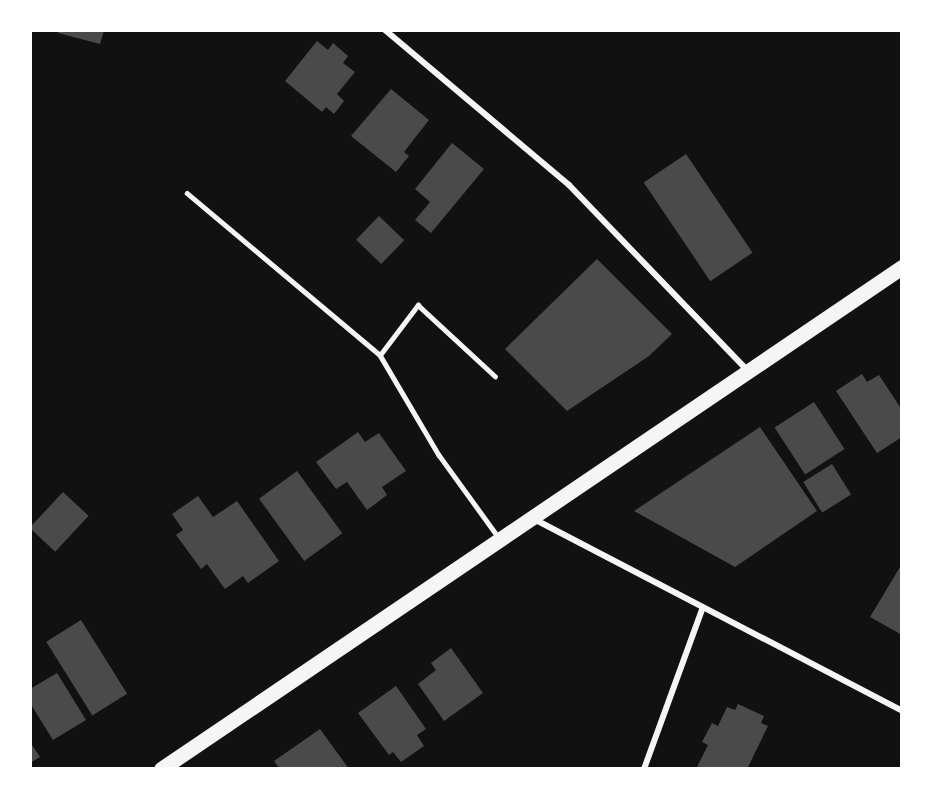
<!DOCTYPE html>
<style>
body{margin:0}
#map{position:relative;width:932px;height:799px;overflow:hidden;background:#111;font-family:Roboto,sans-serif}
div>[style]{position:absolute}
.building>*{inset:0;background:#4a4a4a;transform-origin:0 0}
.service>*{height:4.5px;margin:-2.25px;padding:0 2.25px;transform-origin:2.25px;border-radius:2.25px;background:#f5f5f5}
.minor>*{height:6px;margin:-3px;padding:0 3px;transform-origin:3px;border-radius:3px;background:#f5f5f5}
.primary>*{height:15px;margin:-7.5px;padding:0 7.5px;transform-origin:7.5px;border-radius:7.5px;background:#f5f5f5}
span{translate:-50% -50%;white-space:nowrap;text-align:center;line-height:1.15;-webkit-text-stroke:5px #fff;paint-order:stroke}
.frame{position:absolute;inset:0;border:32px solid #fff;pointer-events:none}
</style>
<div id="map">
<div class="building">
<i style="clip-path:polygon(59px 30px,104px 30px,100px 44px,58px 33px)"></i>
<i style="clip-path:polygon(317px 41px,328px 50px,333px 43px,348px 56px,343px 63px,355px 72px,337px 94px,344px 101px,334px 114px,326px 107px,322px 112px,285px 81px)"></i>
<i style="clip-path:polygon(391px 89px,429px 120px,404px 152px,409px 156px,396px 172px,351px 136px)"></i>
<i style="clip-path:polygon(452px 143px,484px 169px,431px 233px,415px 220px,430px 202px,415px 189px)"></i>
<i style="left:686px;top:154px;width:119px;height:51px;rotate:56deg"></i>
<i style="left:379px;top:216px;width:35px;height:33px;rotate:44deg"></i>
<i style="clip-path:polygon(597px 259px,672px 334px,649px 356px,567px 411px,505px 349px)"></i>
<i style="clip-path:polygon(862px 374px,867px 382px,879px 375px,902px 410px,902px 437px,877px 453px,836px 391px)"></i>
<i style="left:814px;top:402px;width:56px;height:47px;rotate:57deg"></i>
<i style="clip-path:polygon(760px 427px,817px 511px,735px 567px,634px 511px)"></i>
<i style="clip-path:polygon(358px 432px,365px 442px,379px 433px,406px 471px,382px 487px,387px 495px,367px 510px,347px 482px,336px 489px,316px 462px)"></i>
<i style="left:832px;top:464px;width:36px;height:34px;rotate:58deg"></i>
<i style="left:297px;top:471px;width:77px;height:47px;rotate:54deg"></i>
<i style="left:63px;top:492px;width:35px;height:49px;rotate:43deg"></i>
<i style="clip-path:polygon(198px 496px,213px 517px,237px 501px,279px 561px,248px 583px,243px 576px,225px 589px,207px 564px,201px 569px,176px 535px,183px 530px,172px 514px)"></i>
<i style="clip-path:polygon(900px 567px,902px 568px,902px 635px,870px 617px)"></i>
<i style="left:81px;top:620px;width:87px;height:41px;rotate:58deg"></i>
<i style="clip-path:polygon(451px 648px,483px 693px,444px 721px,418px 684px,436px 670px,431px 663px)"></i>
<i style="clip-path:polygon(57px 673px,86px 720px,53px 740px,30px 703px,30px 689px)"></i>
<i style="clip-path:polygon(396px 686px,426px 729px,417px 735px,424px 746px,401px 762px,393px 752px,389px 755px,358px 713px)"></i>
<i style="clip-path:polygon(738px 704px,764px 716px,761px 723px,768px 726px,747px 769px,696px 769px,708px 745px,702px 742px,712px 723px,718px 726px,727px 707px,735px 710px)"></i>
<i style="clip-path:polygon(320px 729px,349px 769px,280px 769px,274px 761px)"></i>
<i style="clip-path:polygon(30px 742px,40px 757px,30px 763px)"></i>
</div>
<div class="service">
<i style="left:187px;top:193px;width:252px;rotate:40deg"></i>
<i style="left:380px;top:355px;width:116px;rotate:59.5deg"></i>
<i style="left:439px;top:455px;width:102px;rotate:54.1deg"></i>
<i style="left:380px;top:355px;width:63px;rotate:-52.8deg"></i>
<i style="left:418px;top:305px;width:105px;rotate:42.7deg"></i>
</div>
<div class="minor">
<i style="left:385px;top:30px;width:241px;rotate:40.1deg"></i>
<i style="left:569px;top:185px;width:257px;rotate:46.1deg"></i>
<i style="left:532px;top:518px;width:417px;rotate:27.5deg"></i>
<i style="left:644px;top:769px;width:172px;rotate:-70deg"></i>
</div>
<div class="primary">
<i style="left:161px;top:769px;width:895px;rotate:-34.12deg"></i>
</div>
<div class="frame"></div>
</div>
